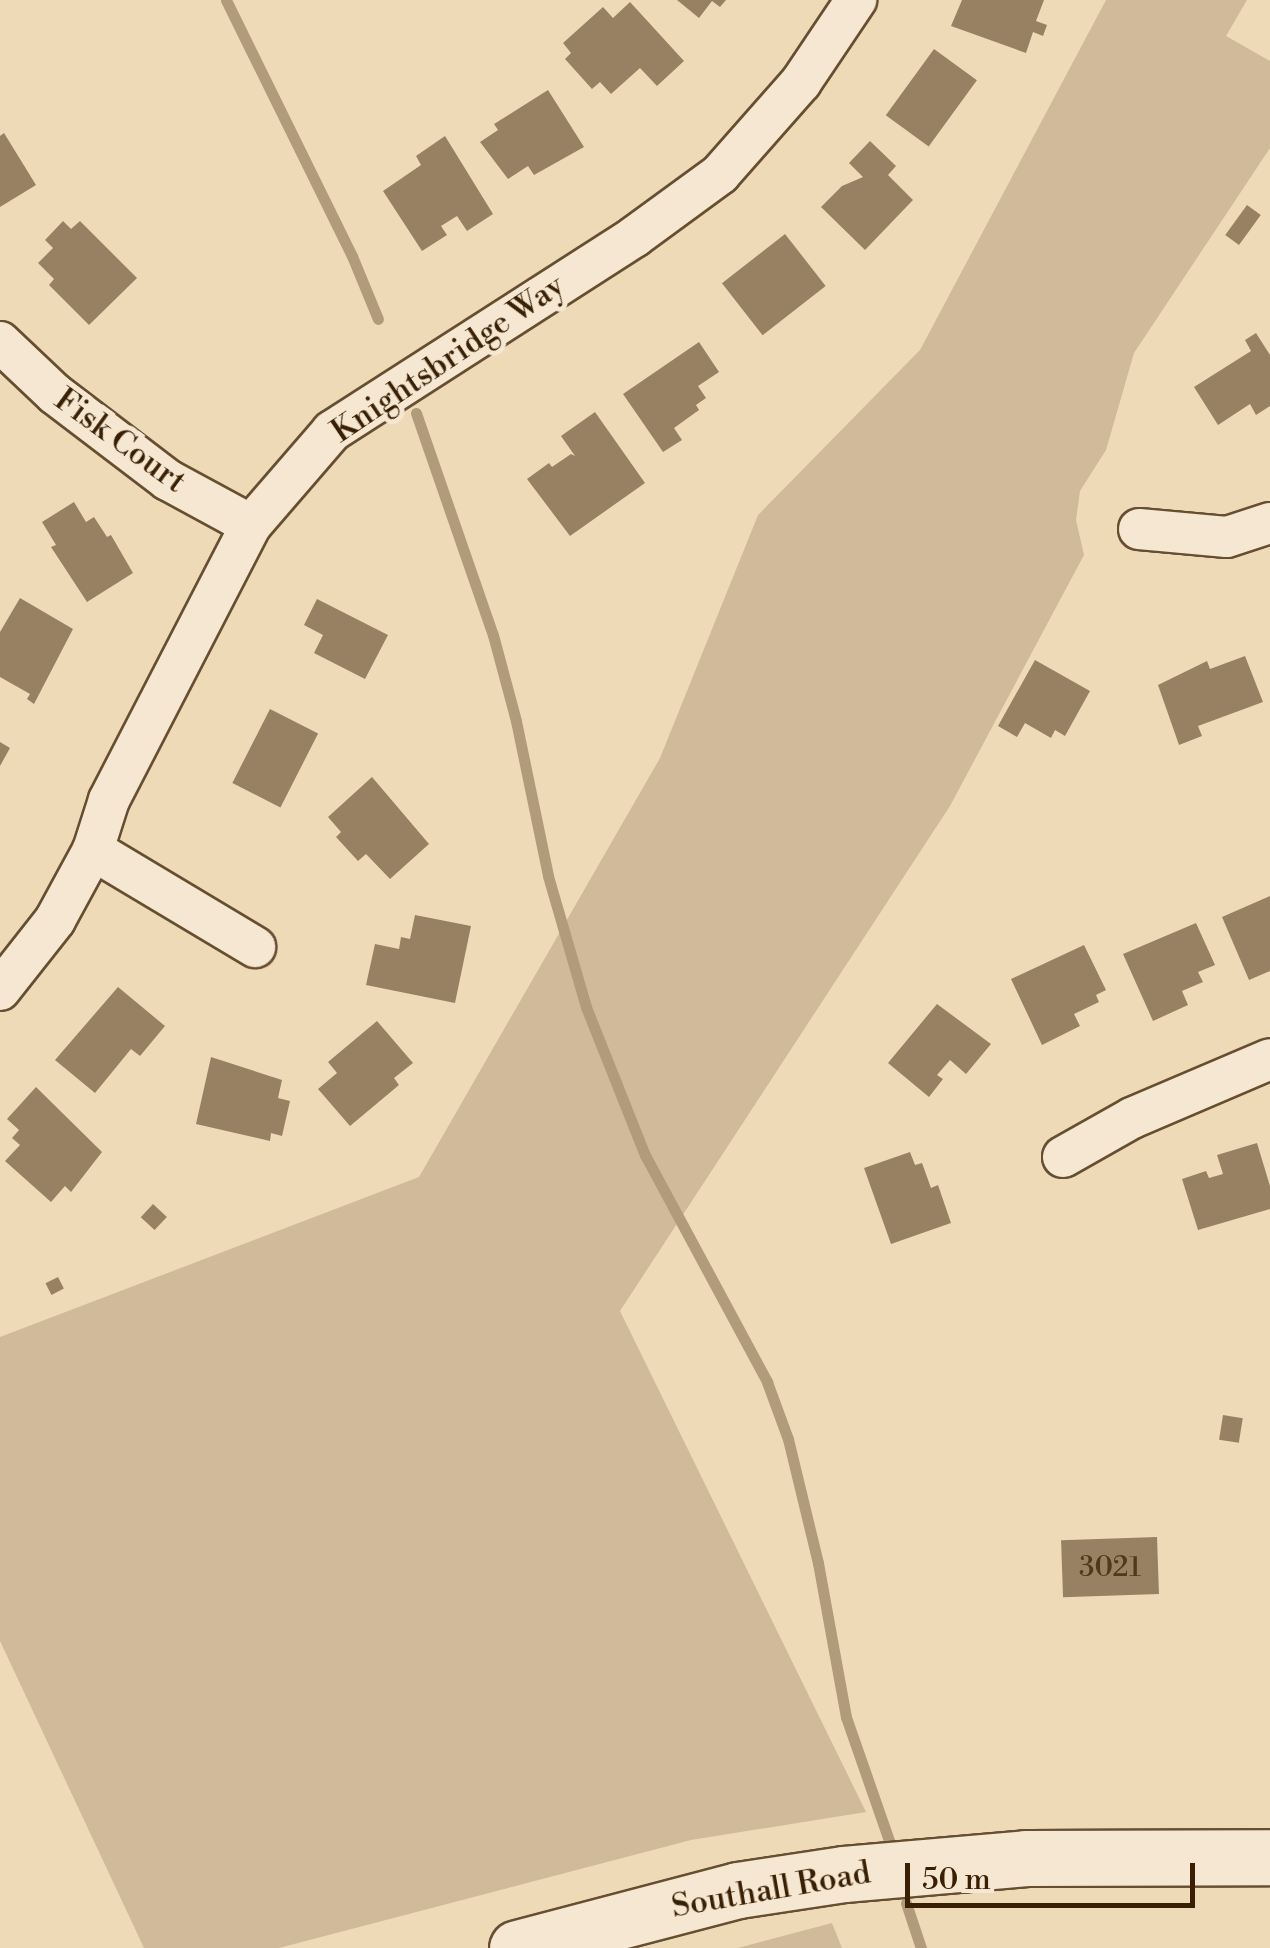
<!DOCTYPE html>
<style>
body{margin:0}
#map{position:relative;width:1270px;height:1948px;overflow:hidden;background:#efdab8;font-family:"Libre Bodoni",serif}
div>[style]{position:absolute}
.green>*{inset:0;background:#d0ba99}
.stream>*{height:11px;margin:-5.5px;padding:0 5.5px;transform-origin:5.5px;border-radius:5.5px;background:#b19b7b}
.building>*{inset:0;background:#988162;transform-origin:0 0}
.roads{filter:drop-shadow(2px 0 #664e31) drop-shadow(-2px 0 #664e31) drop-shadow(0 2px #664e31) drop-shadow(0 -2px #664e31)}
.street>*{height:40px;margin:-20px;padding:0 20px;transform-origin:20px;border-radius:20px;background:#f5e7d1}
.secondary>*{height:55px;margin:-27.5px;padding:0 27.5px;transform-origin:27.5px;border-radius:27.5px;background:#f5e7d1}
span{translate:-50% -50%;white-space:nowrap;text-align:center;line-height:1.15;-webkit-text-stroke:10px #f5e7d1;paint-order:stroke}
.number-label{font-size:28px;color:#51381c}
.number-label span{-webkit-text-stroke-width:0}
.street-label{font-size:32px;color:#392004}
.scale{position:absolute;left:905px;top:1863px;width:290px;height:45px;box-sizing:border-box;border:5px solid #392004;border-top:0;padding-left:12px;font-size:30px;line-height:35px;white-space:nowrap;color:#392004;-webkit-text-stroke:8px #f5e7d1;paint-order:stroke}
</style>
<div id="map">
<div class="green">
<i style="clip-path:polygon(1106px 0,1247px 0,1226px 36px,1270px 61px,1270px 148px,1134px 353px,1106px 450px,1080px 491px,1076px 520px,1084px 555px,950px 806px,620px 1311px,866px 1812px,691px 1840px,279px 1948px,144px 1948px,0 1641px,0 1337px,419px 1177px,660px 758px,758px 515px,920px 350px)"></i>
<i style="clip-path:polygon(832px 1923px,842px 1948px,738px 1948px)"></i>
</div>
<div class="stream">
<i style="left:226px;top:0;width:285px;rotate:63.8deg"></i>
<i style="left:352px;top:256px;width:68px;rotate:67.6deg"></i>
<i style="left:416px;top:413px;width:235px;rotate:70.9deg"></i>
<i style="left:493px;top:635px;width:89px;rotate:75deg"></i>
<i style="left:516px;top:721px;width:158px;rotate:78.3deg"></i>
<i style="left:548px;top:876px;width:136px;rotate:73.8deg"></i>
<i style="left:586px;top:1007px;width:159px;rotate:68.3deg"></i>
<i style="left:645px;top:1155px;width:258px;rotate:61.7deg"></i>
<i style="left:767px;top:1382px;width:61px;rotate:69.8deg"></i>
<i style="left:788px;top:1439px;width:128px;rotate:76.4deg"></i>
<i style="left:818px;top:1563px;width:157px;rotate:79.7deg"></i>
<i style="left:846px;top:1717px;width:137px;rotate:70.8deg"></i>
<i style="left:906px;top:1903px;width:47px;rotate:71.6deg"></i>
</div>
<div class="building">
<i style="clip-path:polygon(677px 0,726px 0,720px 7px,712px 1px,699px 18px)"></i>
<i style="clip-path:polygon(962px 0,1044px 0,1036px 21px,1047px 25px,1043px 36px,1033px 32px,1026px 53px,951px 26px)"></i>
<i style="clip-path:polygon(630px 2px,684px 61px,657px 86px,640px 68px,611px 94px,600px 82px,592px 89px,565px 59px,571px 53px,563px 43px,603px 7px,613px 18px)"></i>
<i style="left:934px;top:49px;width:53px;height:82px;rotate:36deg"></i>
<i style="clip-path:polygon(548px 90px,584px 147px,534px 175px,528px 166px,508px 179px,480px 142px,498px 130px,494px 124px)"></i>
<i style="clip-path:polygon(4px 133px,36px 185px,0 207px,0 136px)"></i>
<i style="clip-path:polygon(445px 136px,493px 214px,467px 231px,457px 216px,441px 226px,447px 235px,422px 251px,383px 191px,421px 165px,416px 156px)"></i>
<i style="clip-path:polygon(870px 141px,896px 166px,888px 175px,913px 200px,865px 250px,821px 207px,842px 186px,863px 177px,849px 163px)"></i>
<i style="left:1247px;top:205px;width:17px;height:37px;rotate:36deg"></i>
<i style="clip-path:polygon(63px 221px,71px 229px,80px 221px,137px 278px,89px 325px,49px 285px,54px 279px,38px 263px,53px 248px,45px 240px)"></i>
<i style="left:785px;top:234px;width:66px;height:80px;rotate:52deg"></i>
<i style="clip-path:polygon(1256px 333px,1270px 355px,1270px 406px,1256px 415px,1250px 404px,1218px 425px,1194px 387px,1251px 351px,1245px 340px)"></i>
<i style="clip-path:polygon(699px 342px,719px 372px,698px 386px,706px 398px,696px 405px,699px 410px,674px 428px,682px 440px,663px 452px,623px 394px)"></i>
<i style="clip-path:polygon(595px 412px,645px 483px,570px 536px,527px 479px,549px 463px,552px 467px,571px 454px,575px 456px,561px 436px)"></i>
<i style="clip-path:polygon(74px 502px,86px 522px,94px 517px,107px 537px,111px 535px,133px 573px,87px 602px,51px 547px,56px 545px,42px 522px)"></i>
<i style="clip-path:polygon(20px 598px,73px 629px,34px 704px,27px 699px,30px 694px,0 677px,0 632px)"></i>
<i style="clip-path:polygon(317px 599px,388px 635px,365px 679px,314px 653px,323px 635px,304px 625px)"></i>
<i style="clip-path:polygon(1245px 656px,1263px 702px,1198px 726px,1202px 736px,1179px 745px,1158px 685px,1207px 661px,1210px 669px)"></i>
<i style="clip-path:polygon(1035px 660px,1090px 691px,1065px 736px,1055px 730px,1051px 738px,1025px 723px,1017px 737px,998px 726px)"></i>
<i style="left:270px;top:709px;width:54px;height:83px;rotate:27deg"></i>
<i style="clip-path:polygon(0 742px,10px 748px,0 766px)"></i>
<i style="clip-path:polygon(372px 777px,429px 844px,390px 879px,366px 854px,358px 861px,336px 837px,341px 832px,328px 817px)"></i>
<i style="clip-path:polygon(1270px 896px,1270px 971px,1249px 980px,1222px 917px)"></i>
<i style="clip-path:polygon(415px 915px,471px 926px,455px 1003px,366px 985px,375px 944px,399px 949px,401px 937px,410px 939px)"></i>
<i style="clip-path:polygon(1196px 923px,1215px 965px,1198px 972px,1203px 982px,1182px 991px,1188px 1005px,1153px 1021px,1123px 954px)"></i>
<i style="clip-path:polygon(1084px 945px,1106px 990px,1096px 995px,1099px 1002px,1074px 1014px,1080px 1026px,1042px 1045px,1011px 979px)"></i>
<i style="clip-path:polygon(118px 987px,165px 1026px,140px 1056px,131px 1049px,95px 1093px,55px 1060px)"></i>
<i style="clip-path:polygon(937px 1004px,991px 1044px,966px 1074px,950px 1060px,937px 1075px,943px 1079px,929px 1097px,888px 1063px)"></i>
<i style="clip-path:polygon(377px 1021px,413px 1063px,394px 1078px,399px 1085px,350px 1126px,318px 1089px,337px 1073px,328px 1062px)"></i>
<i style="clip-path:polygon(211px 1057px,282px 1080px,278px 1098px,290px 1101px,282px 1136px,271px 1133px,270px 1141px,196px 1124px)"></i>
<i style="clip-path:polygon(36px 1087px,102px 1152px,71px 1192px,65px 1186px,51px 1202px,5px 1161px,20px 1145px,12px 1138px,19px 1130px,7px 1119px)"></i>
<i style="clip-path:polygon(1257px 1143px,1270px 1186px,1270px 1209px,1198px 1230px,1182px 1179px,1206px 1171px,1209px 1178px,1223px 1174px,1217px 1155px)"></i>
<i style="clip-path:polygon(910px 1152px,915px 1165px,922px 1163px,931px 1188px,938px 1185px,951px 1223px,891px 1244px,864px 1168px)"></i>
<i style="left:153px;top:1204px;width:19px;height:18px;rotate:43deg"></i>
<i style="left:58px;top:1277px;width:13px;height:14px;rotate:63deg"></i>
<i style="left:1223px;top:1415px;width:20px;height:25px;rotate:9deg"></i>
<i style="left:1157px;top:1537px;width:57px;height:96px;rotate:88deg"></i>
</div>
<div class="roads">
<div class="street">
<i style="left:0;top:342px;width:76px;rotate:43.4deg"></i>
<i style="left:55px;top:394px;width:142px;rotate:37.3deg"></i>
<i style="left:168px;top:480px;width:94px;rotate:28.5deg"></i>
<i style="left:1139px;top:529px;width:88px;rotate:5.2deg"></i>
<i style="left:1227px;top:537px;width:45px;rotate:-18deg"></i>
<i style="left:93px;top:850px;width:189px;rotate:30.9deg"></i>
<i style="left:0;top:990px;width:89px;rotate:-51.8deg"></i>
<i style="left:55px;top:920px;width:80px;rotate:-61.5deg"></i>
<i style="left:93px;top:850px;width:52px;rotate:-72.3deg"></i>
<i style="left:109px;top:800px;width:309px;rotate:-62.7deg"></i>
<i style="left:251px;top:525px;width:124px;rotate:-49.2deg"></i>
<i style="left:332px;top:431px;width:359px;rotate:-32.7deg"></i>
<i style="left:634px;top:237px;width:107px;rotate:-36.2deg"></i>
<i style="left:720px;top:174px;width:123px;rotate:-48.6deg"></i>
<i style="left:801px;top:82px;width:99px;rotate:-56.1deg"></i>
<i style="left:1063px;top:1157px;width:79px;rotate:-29.5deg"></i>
<i style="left:1132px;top:1118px;width:150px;rotate:-23.1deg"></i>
</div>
<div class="secondary">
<i style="left:517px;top:1948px;width:228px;rotate:-14.7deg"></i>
<i style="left:738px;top:1890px;width:107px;rotate:-8.6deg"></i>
<i style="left:844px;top:1874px;width:183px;rotate:-5deg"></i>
<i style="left:1026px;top:1858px;width:244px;rotate:-0.2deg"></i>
</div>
</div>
<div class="number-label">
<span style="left:1110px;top:1568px">3021</span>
</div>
<div class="street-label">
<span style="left:448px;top:359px;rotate:-34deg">Knightsbridge Way</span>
<span style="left:120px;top:441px;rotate:36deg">Fisk Court</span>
<span style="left:771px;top:1890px;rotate:-10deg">Southall Road</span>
</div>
<div class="scale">50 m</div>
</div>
